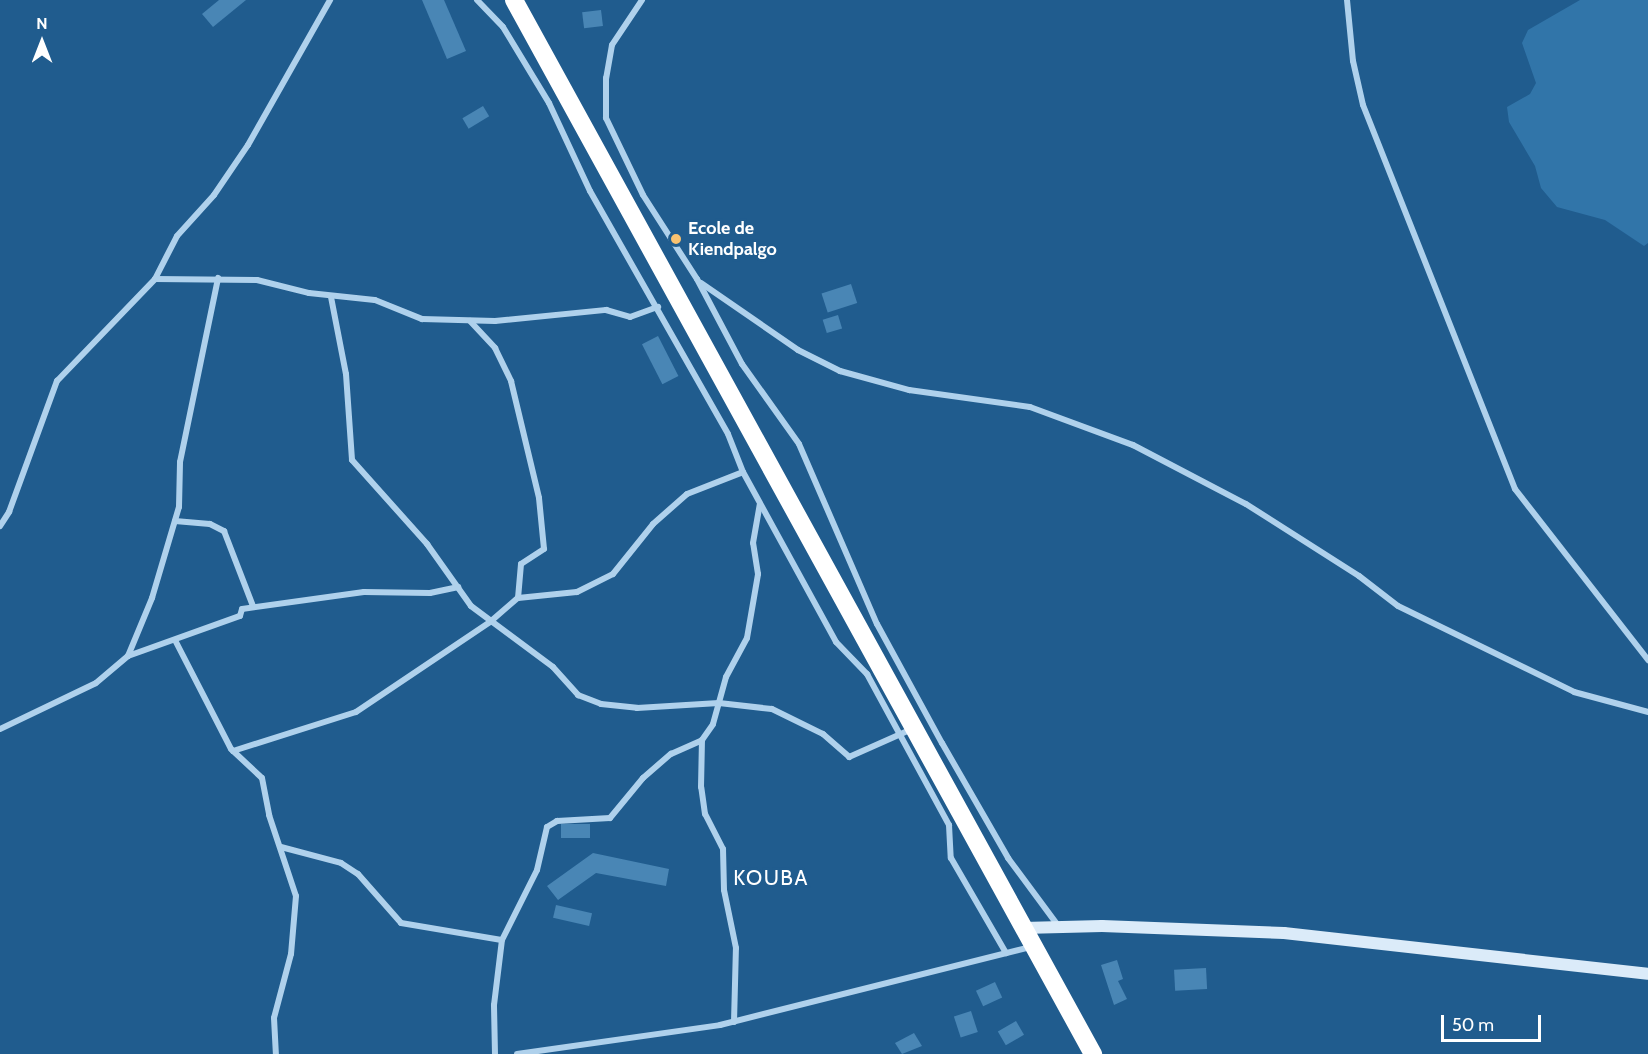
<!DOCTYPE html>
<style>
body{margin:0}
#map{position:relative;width:1648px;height:1054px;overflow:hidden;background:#205c8e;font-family:Cabin,sans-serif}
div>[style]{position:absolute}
.green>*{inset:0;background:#3175a9}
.building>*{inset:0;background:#4986b5;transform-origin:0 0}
.street>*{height:6px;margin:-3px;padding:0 3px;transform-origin:3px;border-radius:3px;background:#afd1ec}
.secondary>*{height:12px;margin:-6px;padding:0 6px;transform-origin:6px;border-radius:6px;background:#dbebf9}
.highway>*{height:18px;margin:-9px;padding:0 9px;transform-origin:9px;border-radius:9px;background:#fff}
.dots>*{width:16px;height:16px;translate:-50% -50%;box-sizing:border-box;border:3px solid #205c8e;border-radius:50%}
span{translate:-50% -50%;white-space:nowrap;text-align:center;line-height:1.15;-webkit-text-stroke:5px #205c8e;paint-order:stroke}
.poi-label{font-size:18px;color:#fff;font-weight:700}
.left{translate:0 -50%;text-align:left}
.quarter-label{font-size:21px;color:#fff;letter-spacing:1.5px}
.north{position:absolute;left:12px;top:12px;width:60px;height:60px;-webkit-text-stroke:4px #205c8e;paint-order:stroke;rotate:0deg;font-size:16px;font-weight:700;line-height:24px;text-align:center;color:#fff}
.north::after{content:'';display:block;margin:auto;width:21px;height:27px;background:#fff;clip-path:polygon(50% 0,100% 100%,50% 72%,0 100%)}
.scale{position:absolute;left:1441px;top:1015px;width:100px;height:27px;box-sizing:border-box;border:3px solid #fff;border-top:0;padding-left:8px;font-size:18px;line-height:21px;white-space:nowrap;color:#fff;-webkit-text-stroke:4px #205c8e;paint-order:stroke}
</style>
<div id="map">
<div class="green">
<i style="clip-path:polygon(1580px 0,1648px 0,1648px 243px,1644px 246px,1605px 220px,1557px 207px,1541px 188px,1535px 166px,1509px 122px,1507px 107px,1530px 94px,1536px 83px,1522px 43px,1528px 30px)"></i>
</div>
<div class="building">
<i style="clip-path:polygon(219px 0,246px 0,213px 27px,202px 14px)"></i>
<i style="clip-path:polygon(422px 0,444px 0,466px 51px,447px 59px)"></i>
<i style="left:601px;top:10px;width:16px;height:19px;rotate:83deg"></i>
<i style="left:483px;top:106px;width:12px;height:24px;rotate:59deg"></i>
<i style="left:851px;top:284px;width:20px;height:31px;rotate:72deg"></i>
<i style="left:838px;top:315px;width:14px;height:16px;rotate:73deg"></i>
<i style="left:658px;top:336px;width:45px;height:18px;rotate:63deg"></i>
<i style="left:590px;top:824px;width:14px;height:29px;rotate:90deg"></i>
<i style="clip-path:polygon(593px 853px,669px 869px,666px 886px,596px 873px,558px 900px,547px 886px)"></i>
<i style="left:556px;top:905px;width:37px;height:13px;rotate:13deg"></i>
<i style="clip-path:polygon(1117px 960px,1123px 979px,1118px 981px,1127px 999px,1114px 1005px,1101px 965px)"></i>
<i style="left:1206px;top:968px;width:21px;height:32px;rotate:87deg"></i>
<i style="left:995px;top:982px;width:17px;height:21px;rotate:65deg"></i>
<i style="left:971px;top:1011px;width:22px;height:18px;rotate:72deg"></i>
<i style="left:1016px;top:1021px;width:16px;height:21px;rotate:60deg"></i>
<i style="clip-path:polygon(914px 1033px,922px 1046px,902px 1054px,895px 1043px)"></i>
</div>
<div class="street">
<i style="left:477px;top:0;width:37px;rotate:46deg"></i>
<i style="left:503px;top:27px;width:89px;rotate:58.8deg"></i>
<i style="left:549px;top:103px;width:97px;rotate:65deg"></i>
<i style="left:590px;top:191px;width:279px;rotate:60.4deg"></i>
<i style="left:728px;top:434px;width:41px;rotate:68.5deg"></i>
<i style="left:743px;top:472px;width:194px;rotate:61.3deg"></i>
<i style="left:836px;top:642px;width:45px;rotate:45.9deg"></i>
<i style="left:867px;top:674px;width:172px;rotate:61.5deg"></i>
<i style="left:949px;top:825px;width:33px;rotate:87deg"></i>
<i style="left:951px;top:858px;width:110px;rotate:59.9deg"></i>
<i style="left:642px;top:0;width:54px;rotate:123.7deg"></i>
<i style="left:612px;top:45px;width:34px;rotate:100deg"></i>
<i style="left:606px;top:78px;width:40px;rotate:90deg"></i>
<i style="left:606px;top:118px;width:85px;rotate:64.3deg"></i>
<i style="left:643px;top:195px;width:100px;rotate:57.3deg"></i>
<i style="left:697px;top:279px;width:96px;rotate:62.1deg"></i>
<i style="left:742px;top:364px;width:98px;rotate:54.5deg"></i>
<i style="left:799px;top:444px;width:196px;rotate:66.6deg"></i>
<i style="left:877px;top:624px;width:136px;rotate:61.4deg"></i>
<i style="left:942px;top:743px;width:133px;rotate:60.1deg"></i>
<i style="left:1008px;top:858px;width:86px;rotate:53.5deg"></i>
<i style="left:1347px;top:0;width:61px;rotate:84.4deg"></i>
<i style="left:1353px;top:61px;width:45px;rotate:77.2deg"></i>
<i style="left:1363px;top:105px;width:413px;rotate:68.4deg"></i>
<i style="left:1515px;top:489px;width:217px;rotate:52.1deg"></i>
<i style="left:155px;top:279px;width:48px;rotate:-62.9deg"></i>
<i style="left:177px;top:236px;width:55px;rotate:-47.9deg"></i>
<i style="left:214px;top:195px;width:60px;rotate:-55.8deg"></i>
<i style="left:248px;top:145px;width:167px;rotate:-60.5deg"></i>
<i style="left:701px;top:283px;width:118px;rotate:34.6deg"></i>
<i style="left:798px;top:350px;width:47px;rotate:26.6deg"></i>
<i style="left:840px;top:371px;width:72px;rotate:15.4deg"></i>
<i style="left:909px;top:390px;width:122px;rotate:8deg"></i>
<i style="left:1030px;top:407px;width:110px;rotate:20.3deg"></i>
<i style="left:1133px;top:445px;width:127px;rotate:27.6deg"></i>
<i style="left:1246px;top:504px;width:134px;rotate:32.5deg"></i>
<i style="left:1359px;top:576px;width:49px;rotate:37.6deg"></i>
<i style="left:1398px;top:606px;width:196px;rotate:26deg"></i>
<i style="left:1574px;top:692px;width:77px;rotate:15.1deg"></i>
<i style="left:331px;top:297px;width:78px;rotate:79deg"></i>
<i style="left:346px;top:374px;width:86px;rotate:86deg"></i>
<i style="left:352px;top:460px;width:113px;rotate:48.2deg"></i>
<i style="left:427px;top:544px;width:76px;rotate:54.6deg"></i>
<i style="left:471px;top:606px;width:102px;rotate:36.6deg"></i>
<i style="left:553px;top:667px;width:38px;rotate:48deg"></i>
<i style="left:578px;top:695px;width:25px;rotate:21deg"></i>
<i style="left:601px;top:704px;width:36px;rotate:6deg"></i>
<i style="left:637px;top:708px;width:82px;rotate:-3.5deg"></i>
<i style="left:719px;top:703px;width:53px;rotate:6.5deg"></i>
<i style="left:772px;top:709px;width:57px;rotate:26.1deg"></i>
<i style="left:823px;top:734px;width:35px;rotate:41deg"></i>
<i style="left:849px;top:757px;width:69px;rotate:-24deg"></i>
<i style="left:470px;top:321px;width:37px;rotate:47deg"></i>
<i style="left:495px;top:348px;width:37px;rotate:64deg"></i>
<i style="left:511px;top:381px;width:120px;rotate:76.5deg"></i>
<i style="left:539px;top:498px;width:51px;rotate:84.4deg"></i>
<i style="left:544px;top:549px;width:27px;rotate:147deg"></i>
<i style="left:521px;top:564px;width:34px;rotate:95deg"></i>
<i style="left:175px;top:521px;width:35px;rotate:5deg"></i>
<i style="left:210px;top:524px;width:16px;rotate:27deg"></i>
<i style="left:224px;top:531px;width:80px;rotate:68.9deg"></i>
<i style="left:0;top:526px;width:17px;rotate:-57deg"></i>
<i style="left:9px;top:512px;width:140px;rotate:-69.9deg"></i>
<i style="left:57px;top:381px;width:141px;rotate:-46.1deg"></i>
<i style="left:155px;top:279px;width:102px;rotate:0.6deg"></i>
<i style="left:257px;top:280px;width:54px;rotate:14deg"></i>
<i style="left:309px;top:293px;width:66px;rotate:6.1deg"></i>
<i style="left:375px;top:300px;width:51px;rotate:22deg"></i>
<i style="left:422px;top:319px;width:73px;rotate:1.6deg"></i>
<i style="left:495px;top:321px;width:112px;rotate:-5.7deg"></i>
<i style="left:606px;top:310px;width:25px;rotate:16deg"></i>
<i style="left:630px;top:317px;width:30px;rotate:-20deg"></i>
<i style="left:176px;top:642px;width:120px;rotate:62.8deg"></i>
<i style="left:231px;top:749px;width:42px;rotate:43.1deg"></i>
<i style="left:262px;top:778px;width:38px;rotate:79deg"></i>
<i style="left:269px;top:815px;width:85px;rotate:71.6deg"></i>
<i style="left:296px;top:896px;width:58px;rotate:94.9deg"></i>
<i style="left:291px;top:954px;width:66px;rotate:104.9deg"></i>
<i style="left:274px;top:1018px;width:36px;rotate:87deg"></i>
<i style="left:128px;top:656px;width:63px;rotate:-67.5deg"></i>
<i style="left:152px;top:598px;width:95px;rotate:-73.5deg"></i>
<i style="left:179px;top:507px;width:45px;rotate:-88.7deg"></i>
<i style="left:180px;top:462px;width:188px;rotate:-78.3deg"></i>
<i style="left:0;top:729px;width:106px;rotate:-25.6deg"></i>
<i style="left:96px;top:683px;width:42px;rotate:-40.2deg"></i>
<i style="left:128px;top:656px;width:119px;rotate:-19.7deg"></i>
<i style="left:240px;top:616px;width:7px;rotate:-74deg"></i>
<i style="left:242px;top:609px;width:123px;rotate:-7.9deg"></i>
<i style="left:364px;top:592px;width:66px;rotate:0.9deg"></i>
<i style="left:430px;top:593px;width:29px;rotate:-12deg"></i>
<i style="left:233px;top:751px;width:129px;rotate:-17.6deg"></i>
<i style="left:356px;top:712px;width:161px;rotate:-33.9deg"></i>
<i style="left:490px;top:622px;width:37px;rotate:-41deg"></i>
<i style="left:518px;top:598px;width:59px;rotate:-5.8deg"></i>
<i style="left:577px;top:592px;width:40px;rotate:-26.6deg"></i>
<i style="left:613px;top:574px;width:64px;rotate:-51.3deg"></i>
<i style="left:653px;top:524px;width:45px;rotate:-41.4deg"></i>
<i style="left:687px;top:494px;width:60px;rotate:-21.4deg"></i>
<i style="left:281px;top:847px;width:62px;rotate:14.9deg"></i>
<i style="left:341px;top:863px;width:20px;rotate:33deg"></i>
<i style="left:358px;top:874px;width:65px;rotate:48.7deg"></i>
<i style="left:401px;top:923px;width:102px;rotate:9.6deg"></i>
<i style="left:734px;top:1022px;width:74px;rotate:-88.5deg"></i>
<i style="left:736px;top:948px;width:59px;rotate:-101.7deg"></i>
<i style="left:724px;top:890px;width:41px;rotate:-91.4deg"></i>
<i style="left:723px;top:849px;width:39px;rotate:-117deg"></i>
<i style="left:705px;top:814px;width:27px;rotate:-98deg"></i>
<i style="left:701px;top:787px;width:47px;rotate:-88.8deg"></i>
<i style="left:702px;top:740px;width:19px;rotate:-55deg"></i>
<i style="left:713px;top:724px;width:49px;rotate:-74.5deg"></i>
<i style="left:726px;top:677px;width:44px;rotate:-61.7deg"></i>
<i style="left:747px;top:638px;width:65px;rotate:-80.2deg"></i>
<i style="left:758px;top:574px;width:31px;rotate:-99deg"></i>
<i style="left:753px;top:543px;width:39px;rotate:-80deg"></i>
<i style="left:495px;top:1054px;width:49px;rotate:-91.2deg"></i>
<i style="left:494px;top:1005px;width:65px;rotate:-83deg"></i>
<i style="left:502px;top:940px;width:78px;rotate:-63.4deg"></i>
<i style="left:537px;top:870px;width:44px;rotate:-76.9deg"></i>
<i style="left:547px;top:827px;width:12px;rotate:-31deg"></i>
<i style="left:557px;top:821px;width:53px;rotate:-3.2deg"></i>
<i style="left:610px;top:818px;width:52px;rotate:-50.5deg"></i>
<i style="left:643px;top:778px;width:37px;rotate:-41deg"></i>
<i style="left:671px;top:754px;width:34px;rotate:-24deg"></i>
<i style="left:517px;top:1054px;width:205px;rotate:-8.1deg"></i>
<i style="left:720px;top:1025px;width:320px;rotate:-14.1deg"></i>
</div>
<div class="secondary">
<i style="left:1023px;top:928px;width:79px;rotate:-1.5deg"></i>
<i style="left:1102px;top:926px;width:182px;rotate:2.2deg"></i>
<i style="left:1284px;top:933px;width:366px;rotate:6.4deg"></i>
</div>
<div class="highway">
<i style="left:514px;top:0;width:1203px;rotate:61.22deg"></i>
</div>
<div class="dots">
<i style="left:676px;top:239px;background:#f9c270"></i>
</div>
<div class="poi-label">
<span class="left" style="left:688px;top:239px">Ecole de<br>Kiendpalgo</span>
</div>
<div class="quarter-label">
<span style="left:771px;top:878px">KOUBA</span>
</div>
<div class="north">N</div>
<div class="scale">50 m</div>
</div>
